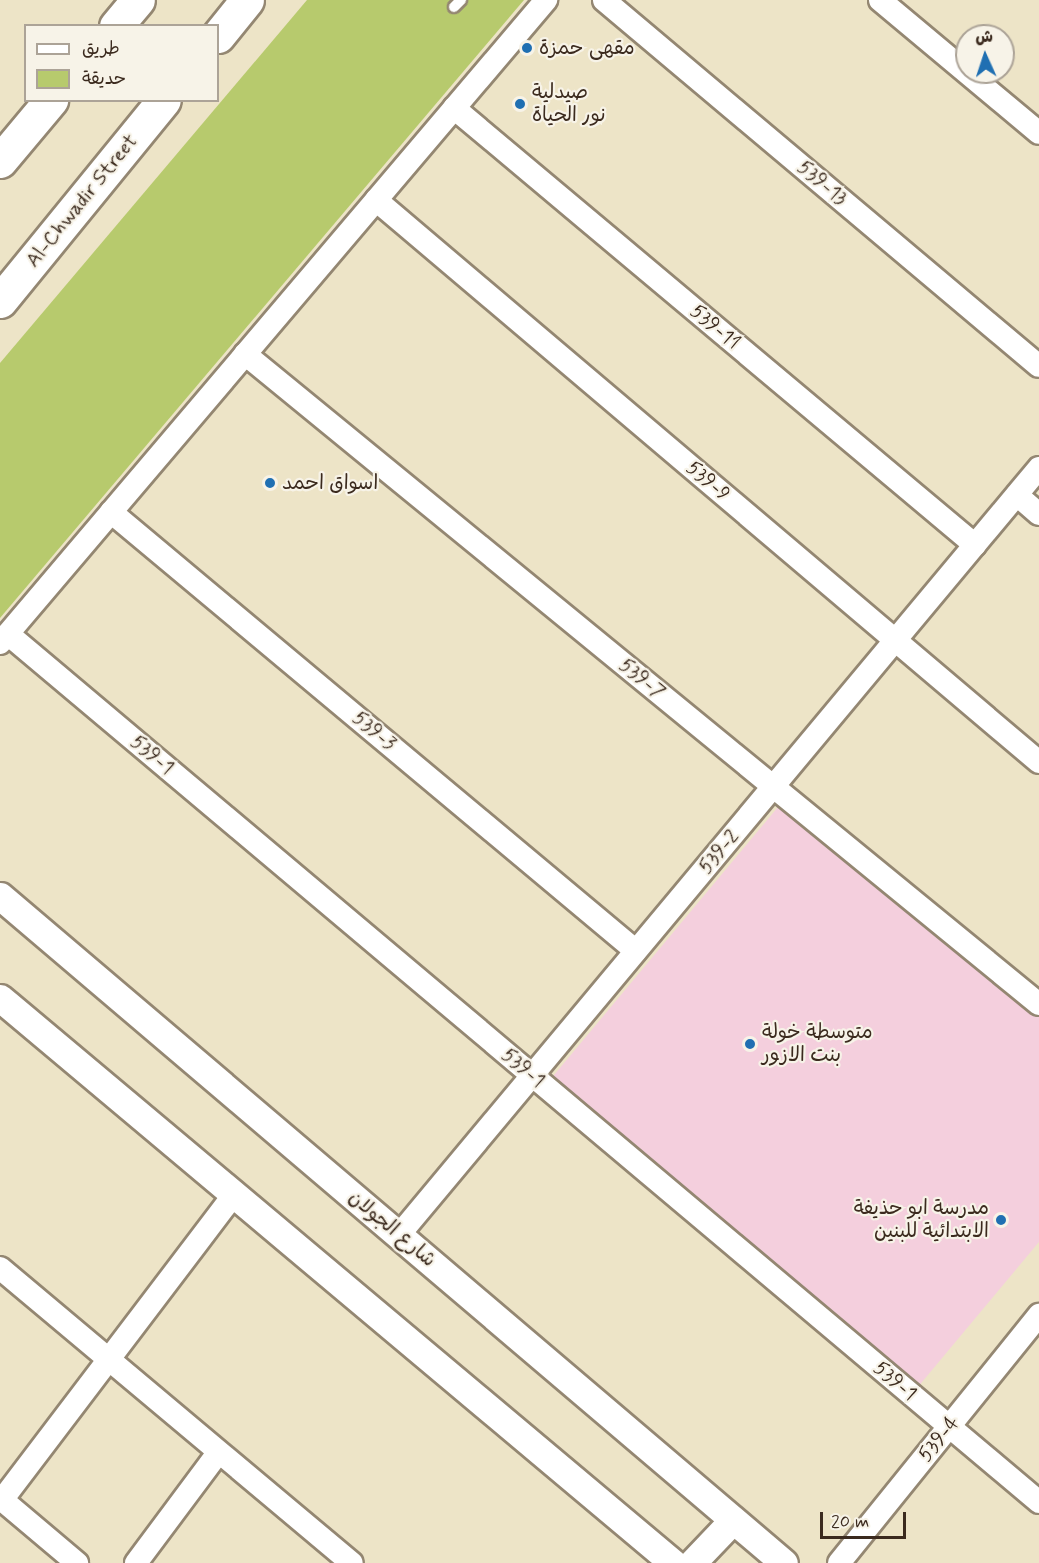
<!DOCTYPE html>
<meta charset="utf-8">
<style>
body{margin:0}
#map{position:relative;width:1039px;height:1563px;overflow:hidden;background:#ede4c7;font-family:Mynerve,"Playpen Sans Arabic",sans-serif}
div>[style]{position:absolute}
.built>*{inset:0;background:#f4cfdd}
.green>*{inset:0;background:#b7ca6d}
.roads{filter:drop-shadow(2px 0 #948772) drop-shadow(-2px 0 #948772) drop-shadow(0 2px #948772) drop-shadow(0 -2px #948772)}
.service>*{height:10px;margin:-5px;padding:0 5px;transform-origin:5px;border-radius:5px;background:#fff}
.minor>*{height:22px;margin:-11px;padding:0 11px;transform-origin:11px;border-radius:11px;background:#fff}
.tertiary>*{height:27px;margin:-13.5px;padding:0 13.5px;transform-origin:13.5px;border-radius:13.5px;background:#fff}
.primary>*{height:33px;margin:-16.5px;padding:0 16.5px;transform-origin:16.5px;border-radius:16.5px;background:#fff}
.dots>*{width:16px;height:16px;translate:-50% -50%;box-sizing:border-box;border:3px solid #f7f3e8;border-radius:50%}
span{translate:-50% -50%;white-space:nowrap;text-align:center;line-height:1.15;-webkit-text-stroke:4.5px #f7f3e8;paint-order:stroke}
.poi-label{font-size:20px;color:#3b2a1e}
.left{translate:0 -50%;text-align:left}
.right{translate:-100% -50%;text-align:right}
.street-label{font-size:20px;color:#3b2a1e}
.legend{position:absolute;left:24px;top:24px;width:195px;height:78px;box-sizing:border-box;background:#f7f3e8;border:2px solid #aca397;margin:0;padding:8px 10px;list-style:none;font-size:18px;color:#3b2a1e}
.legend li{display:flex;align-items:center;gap:12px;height:30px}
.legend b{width:30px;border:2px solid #aca397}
.north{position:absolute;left:955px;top:24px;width:60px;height:60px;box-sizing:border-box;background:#f7f3e8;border:2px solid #aca397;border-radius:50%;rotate:357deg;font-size:16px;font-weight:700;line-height:24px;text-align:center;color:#3b2a1e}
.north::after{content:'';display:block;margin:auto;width:21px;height:27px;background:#1f6fb2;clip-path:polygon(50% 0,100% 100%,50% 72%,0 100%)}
.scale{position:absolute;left:820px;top:1512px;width:86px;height:27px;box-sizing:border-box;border:3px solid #3b2a1e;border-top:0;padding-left:8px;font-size:18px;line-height:21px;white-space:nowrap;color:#3b2a1e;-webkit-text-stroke:4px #f7f3e8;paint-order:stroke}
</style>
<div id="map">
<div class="built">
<i style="clip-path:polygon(783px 801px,1039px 1013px,1039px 1242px,917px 1388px,549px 1081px)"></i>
</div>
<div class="green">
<i style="clip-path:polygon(307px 0,524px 0,0 618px,0 363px)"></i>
</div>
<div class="roads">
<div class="service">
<i style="left:454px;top:7px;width:10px;rotate:-45deg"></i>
</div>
<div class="minor">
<i style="left:604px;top:0;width:568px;rotate:40.08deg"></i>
<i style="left:880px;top:0;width:207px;rotate:39.9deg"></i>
<i style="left:454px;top:108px;width:680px;rotate:39.99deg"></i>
<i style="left:376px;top:200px;width:869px;rotate:40.29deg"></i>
<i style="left:245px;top:354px;width:1026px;rotate:39.31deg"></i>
<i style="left:1017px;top:495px;width:29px;rotate:41deg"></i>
<i style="left:111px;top:512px;width:684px;rotate:39.9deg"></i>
<i style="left:8px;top:634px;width:1348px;rotate:40.09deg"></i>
<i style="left:0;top:643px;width:844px;rotate:-49.66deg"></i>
<i style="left:399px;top:1235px;width:999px;rotate:-50.16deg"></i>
<i style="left:0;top:1268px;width:459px;rotate:40deg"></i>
<i style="left:0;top:1498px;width:101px;rotate:40.2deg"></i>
<i style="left:2px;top:1500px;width:384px;rotate:-52.8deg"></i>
<i style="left:136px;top:1563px;width:137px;rotate:-53.3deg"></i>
<i style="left:839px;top:1563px;width:319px;rotate:-51.1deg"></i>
</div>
<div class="tertiary">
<i style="left:0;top:896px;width:1029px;rotate:40.39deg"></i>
<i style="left:0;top:998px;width:879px;rotate:40.01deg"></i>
<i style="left:692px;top:1563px;width:59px;rotate:-46.4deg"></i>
</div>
<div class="primary">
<i style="left:116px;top:26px;width:34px;rotate:-50deg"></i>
<i style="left:218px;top:36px;width:46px;rotate:-51.1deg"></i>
<i style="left:0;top:161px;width:80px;rotate:-50.1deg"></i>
<i style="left:0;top:301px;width:259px;rotate:-50.8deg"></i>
</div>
</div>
<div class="dots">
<i style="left:527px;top:48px;background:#1f6fb2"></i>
<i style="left:520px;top:104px;background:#1f6fb2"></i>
<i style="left:270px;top:483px;background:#1f6fb2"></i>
<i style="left:750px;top:1044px;background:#1f6fb2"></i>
<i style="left:1001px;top:1220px;background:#1f6fb2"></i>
</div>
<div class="poi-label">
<span class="left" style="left:539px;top:48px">مقهى حمزة</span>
<span class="left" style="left:532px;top:104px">صيدلية<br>نور الحياة</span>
<span class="left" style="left:282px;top:483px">اسواق احمد</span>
<span class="left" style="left:762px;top:1044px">متوسطة خولة<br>بنت الازور</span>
<span class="right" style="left:989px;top:1220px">مدرسة ابو حذيفة<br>الابتدائية للبنين</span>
</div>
<div class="street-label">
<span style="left:822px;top:183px;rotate:40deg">539-13</span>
<span style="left:82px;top:201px;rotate:-51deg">Al-Chwadir Street</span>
<span style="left:715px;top:327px;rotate:40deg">539-11</span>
<span style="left:708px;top:481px;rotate:40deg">539-9</span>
<span style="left:642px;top:679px;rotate:39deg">539-7</span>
<span style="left:374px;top:731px;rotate:40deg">539-3</span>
<span style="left:152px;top:755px;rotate:40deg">539-1</span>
<span style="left:719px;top:852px;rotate:-50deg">539-2</span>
<span style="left:523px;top:1068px;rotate:40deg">539-1</span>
<span style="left:392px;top:1229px;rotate:40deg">شارع الجولان</span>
<span style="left:895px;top:1381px;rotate:40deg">539-1</span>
<span style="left:939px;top:1439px;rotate:-51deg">539-4</span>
</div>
<ul class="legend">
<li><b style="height:8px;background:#fff"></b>طريق</li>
<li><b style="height:16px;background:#b7ca6d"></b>حديقة</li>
</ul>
<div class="north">ش</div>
<div class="scale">20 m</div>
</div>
